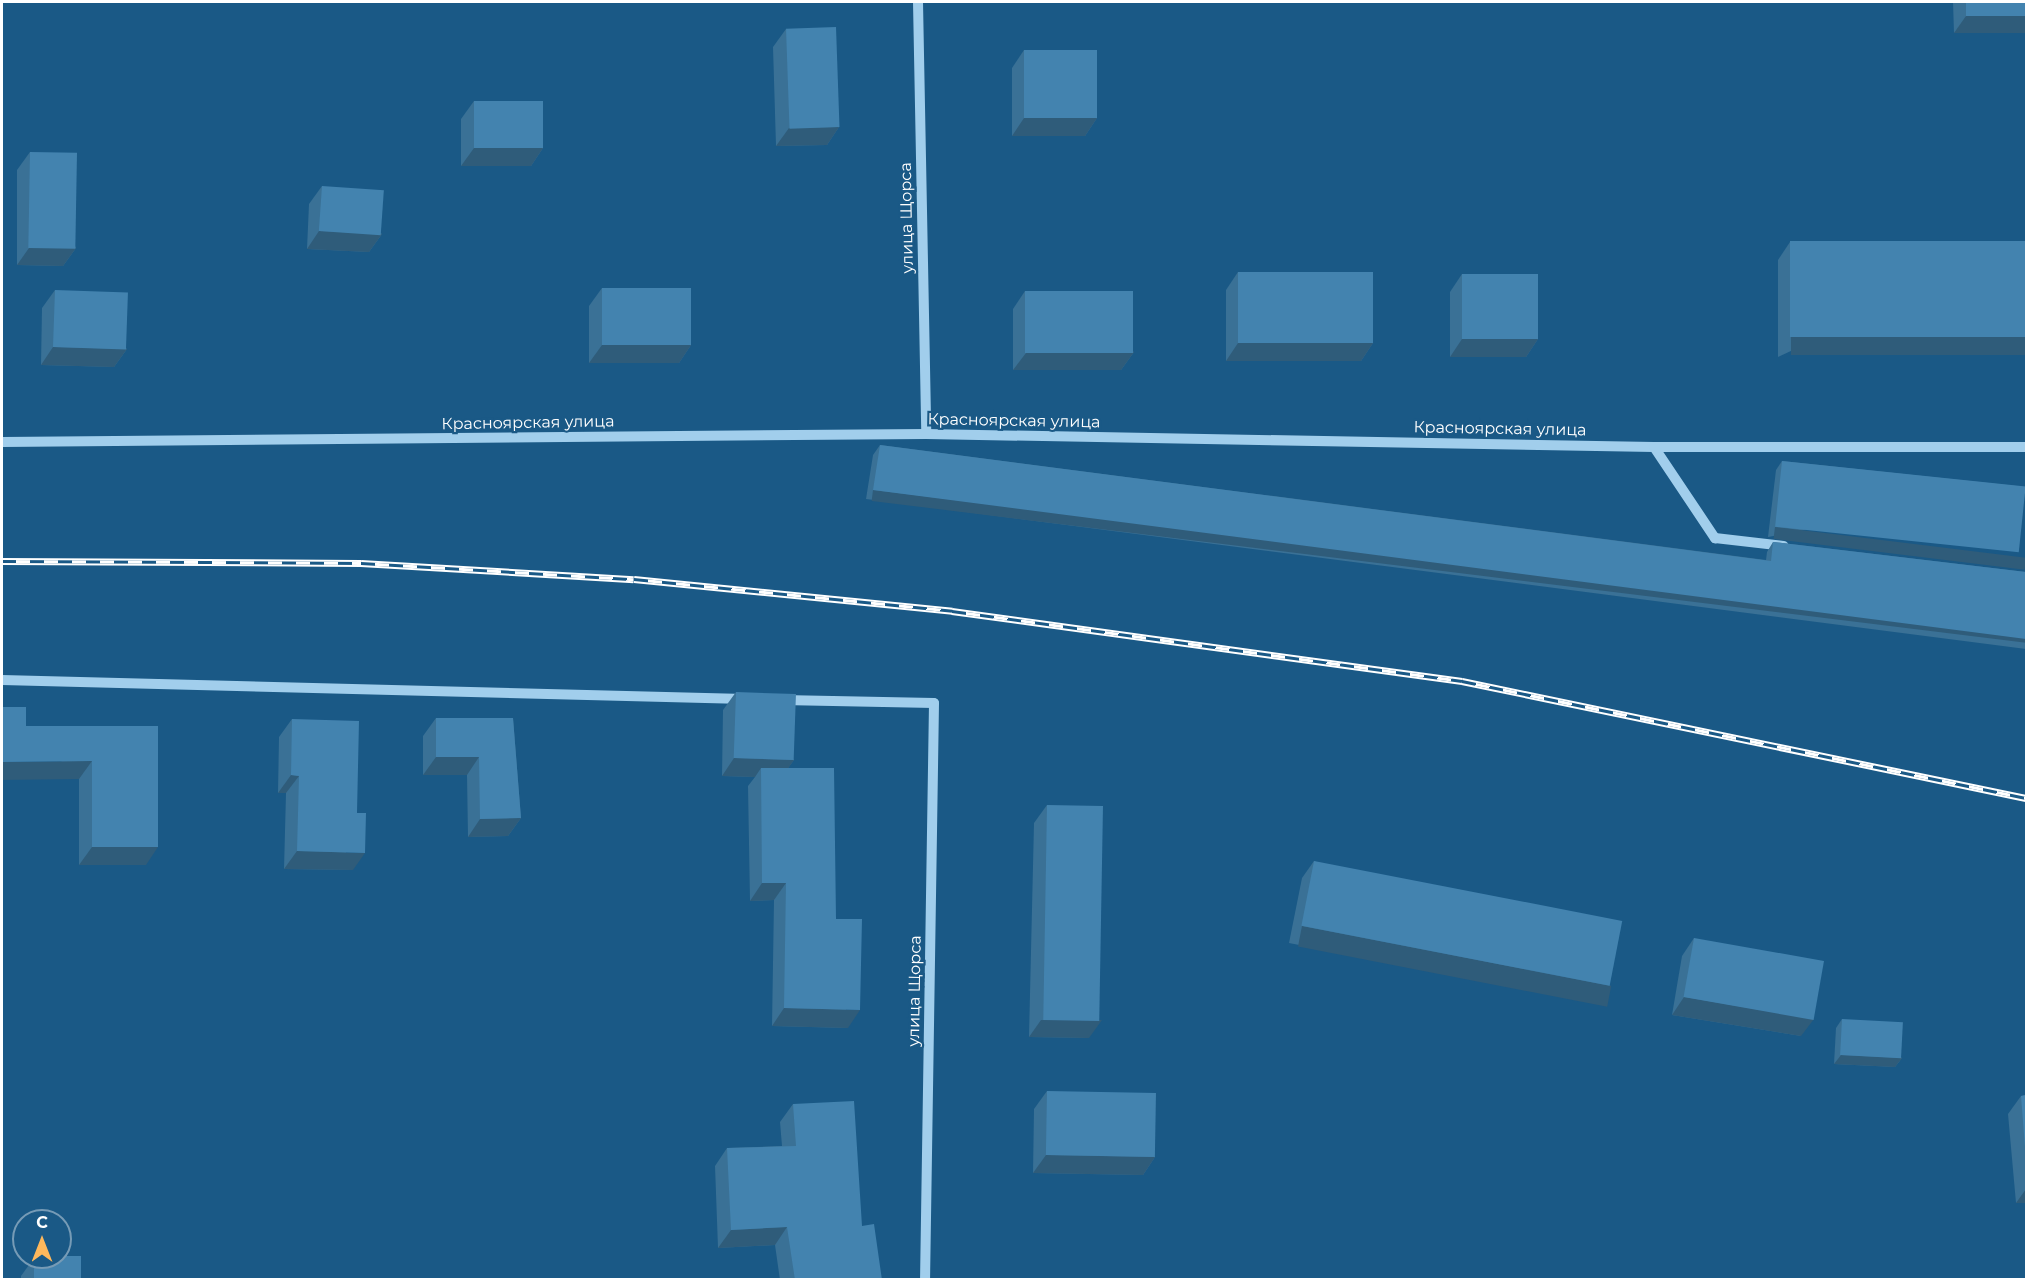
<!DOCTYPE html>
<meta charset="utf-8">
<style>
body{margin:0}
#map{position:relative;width:2028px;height:1281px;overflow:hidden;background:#1a5986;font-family:Montserrat,sans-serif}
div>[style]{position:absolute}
.minor>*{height:10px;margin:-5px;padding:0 5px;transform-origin:5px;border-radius:5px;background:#a1ceec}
.rail>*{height:7px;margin-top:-3.5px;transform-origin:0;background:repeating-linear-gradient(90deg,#1a5986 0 14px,#fff 0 28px);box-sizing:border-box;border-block:2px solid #fff}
.wall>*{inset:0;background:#3a7196}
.shaded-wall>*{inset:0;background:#2f5c7a;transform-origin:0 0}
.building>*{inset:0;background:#4383af;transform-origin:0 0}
span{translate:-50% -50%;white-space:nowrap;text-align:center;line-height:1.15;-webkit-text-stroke:4.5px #1a5986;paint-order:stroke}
.street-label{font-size:16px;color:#fff}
.frame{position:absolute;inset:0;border:3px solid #fff;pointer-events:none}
.north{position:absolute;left:12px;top:1209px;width:60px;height:60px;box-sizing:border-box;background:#1a5986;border:2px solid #769bb6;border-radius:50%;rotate:0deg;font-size:16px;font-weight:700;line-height:24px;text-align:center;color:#fff}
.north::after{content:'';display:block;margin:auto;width:21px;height:27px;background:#feb85c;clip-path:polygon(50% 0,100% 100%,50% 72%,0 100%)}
</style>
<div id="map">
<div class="minor">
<i style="left:918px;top:2px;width:432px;rotate:88.9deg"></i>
<i style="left:2px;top:442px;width:924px;rotate:-0.5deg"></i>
<i style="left:926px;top:434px;width:728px;rotate:1.02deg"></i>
<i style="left:1654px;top:447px;width:372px"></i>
<i style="left:1654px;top:447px;width:110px;rotate:56.2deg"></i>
<i style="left:1715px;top:538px;width:69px;rotate:6.6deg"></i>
<i style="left:2px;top:680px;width:743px;rotate:1.46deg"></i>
<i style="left:782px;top:700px;width:152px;rotate:1.1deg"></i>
<i style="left:934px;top:703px;width:577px;rotate:90.89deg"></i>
</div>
<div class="rail">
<i style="left:2px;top:561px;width:359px;rotate:0.3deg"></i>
<i style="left:361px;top:563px;width:273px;rotate:3.4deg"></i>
<i style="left:634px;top:579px;width:320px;rotate:5.7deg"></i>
<i style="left:952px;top:611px;width:515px;rotate:7.82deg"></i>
<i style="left:1462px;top:681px;width:576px;rotate:11.72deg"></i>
</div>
<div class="wall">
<i style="clip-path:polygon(1953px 2px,2026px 2px,1954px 33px)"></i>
<i style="clip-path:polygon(786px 29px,839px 127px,827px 145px,776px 146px,773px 47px)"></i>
<i style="clip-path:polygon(1024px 50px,1097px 118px,1085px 136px,1012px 136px,1012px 68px)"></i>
<i style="clip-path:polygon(474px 101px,543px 148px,531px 166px,461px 166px,461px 119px)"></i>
<i style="clip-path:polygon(30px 152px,76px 248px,63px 266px,17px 265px,17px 170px)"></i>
<i style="clip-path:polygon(322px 186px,382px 234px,369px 252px,307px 249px,309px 204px)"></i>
<i style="clip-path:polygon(2026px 241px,1778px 357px,1778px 260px,1790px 242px)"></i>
<i style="clip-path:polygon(1238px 272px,1373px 343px,1361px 361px,1226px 361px,1226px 290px)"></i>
<i style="clip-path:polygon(1462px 274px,1538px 339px,1526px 357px,1450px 357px,1450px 292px)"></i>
<i style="clip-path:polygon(602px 288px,691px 345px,679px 363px,589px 363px,589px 306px)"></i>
<i style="clip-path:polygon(55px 290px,127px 349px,114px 367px,41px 365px,42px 308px)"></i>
<i style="clip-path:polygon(1025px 291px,1134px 352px,1121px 370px,1013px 370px,1013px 309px)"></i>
<i style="clip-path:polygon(880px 445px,1766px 560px,1767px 552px,1773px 542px,2026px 572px,2026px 649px,866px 499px,873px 455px)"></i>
<i style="clip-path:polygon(1782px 461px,2026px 487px,1768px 537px,1776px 470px)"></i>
<i style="clip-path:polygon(736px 692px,794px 760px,788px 768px,836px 919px,848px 1028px,772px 1026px,774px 900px,750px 901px,748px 786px,755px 777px,722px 776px,723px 710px)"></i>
<i style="clip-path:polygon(436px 718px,513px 718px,521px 818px,508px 836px,468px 837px,467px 775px,423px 775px,423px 736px)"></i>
<i style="clip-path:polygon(292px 719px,353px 870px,284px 869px,286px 793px,278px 793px,279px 737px)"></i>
<i style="clip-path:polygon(26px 726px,158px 726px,146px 865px,79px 865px,79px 779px)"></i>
<i style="clip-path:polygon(1047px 805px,1089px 1038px,1029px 1037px,1034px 823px)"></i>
<i style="clip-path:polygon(1314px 861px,1611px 986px,1598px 1004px,1289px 943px,1302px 878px)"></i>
<i style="clip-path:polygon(1694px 938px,1801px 1036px,1672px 1015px,1682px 956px)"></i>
<i style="clip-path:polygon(1842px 1019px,1902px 1058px,1895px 1067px,1834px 1064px,1836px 1028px)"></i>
<i style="clip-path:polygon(1047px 1091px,1155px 1157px,1143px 1175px,1033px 1173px,1034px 1109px)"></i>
<i style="clip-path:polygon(2026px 1095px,2026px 1203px,2016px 1203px,2008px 1114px,2021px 1096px)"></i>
<i style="clip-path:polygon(793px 1104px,862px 1226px,882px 1280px,780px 1280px,775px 1245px,718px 1248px,715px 1166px,727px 1148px,782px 1146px,780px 1122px)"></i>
<i style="clip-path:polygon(34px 1258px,81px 1280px,21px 1280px,21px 1276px)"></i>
</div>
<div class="shaded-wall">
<i style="clip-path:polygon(2026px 15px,2026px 33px,1954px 33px,1966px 16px)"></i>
<i style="clip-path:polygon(1024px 118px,1097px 118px,1085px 136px,1012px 136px)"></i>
<i style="clip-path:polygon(839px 127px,827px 145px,776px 146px,789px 128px)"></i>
<i style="clip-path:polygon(474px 148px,543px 148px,531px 166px,461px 166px)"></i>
<i style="clip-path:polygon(319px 231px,382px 234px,369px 252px,307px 249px)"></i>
<i style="clip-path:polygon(29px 248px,76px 248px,63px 266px,17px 265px)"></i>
<i style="left:2026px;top:337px;width:18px;height:235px;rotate:90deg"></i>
<i style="clip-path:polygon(1462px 339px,1538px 339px,1526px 357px,1450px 357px)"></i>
<i style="clip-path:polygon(1238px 343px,1373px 343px,1361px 361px,1226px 361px)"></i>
<i style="clip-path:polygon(602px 345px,691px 345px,679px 363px,589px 363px)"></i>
<i style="clip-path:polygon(53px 347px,127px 349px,114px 367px,41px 365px)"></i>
<i style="clip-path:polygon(1134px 352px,1121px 370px,1013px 370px,1026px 353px)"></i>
<i style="left:873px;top:490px;width:1163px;height:11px;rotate:7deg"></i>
<i style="left:1775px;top:527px;width:253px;height:12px;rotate:7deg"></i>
<i style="clip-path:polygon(436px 757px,479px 757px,467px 775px,423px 775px)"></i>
<i style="clip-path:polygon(734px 758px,794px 760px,782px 777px,761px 768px,755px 777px,722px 776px)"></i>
<i style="clip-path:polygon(92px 761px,79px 779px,2px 780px,2px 762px)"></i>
<i style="clip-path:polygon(291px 775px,299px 776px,286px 793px,278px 793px)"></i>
<i style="clip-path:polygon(521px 818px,508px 836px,468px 837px,480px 819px)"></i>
<i style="clip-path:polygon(92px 847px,158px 847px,146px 865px,79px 865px)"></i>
<i style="clip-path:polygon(297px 851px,365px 853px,353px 870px,284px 869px)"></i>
<i style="clip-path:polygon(762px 883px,786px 883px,774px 900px,750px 901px)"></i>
<i style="left:1302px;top:926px;width:315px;height:21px;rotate:11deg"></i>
<i style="clip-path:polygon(1684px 997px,1814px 1019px,1801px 1036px,1672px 1015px)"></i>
<i style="clip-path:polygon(784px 1008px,860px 1010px,848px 1028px,772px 1026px)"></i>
<i style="clip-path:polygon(1041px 1020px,1102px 1020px,1089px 1038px,1029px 1037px)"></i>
<i style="clip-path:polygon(1841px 1055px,1902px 1058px,1895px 1067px,1834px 1064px)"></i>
<i style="clip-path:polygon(1046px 1155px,1155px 1157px,1143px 1175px,1033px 1173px)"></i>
<i style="clip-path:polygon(2026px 1189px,2026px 1203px,2016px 1203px)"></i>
<i style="clip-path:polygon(787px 1227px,775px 1245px,718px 1248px,731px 1230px)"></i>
</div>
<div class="building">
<i style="left:1966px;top:2px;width:60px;height:14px"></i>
<i style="left:836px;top:27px;width:100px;height:50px;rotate:88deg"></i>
<i style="left:1024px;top:50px;width:73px;height:68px"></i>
<i style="left:474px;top:101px;width:69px;height:47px"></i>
<i style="left:30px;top:152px;width:47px;height:96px;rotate:1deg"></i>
<i style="left:322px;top:186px;width:62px;height:45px;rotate:4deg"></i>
<i style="left:2026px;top:241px;width:96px;height:236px;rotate:90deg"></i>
<i style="left:1238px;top:272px;width:135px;height:71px"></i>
<i style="left:1462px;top:274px;width:76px;height:65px"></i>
<i style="left:602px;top:288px;width:89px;height:57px"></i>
<i style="left:55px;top:290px;width:73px;height:57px;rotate:2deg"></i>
<i style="left:1025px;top:291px;width:108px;height:62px"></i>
<i style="clip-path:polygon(880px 445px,1771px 561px,1773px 542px,2026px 572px,2026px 639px,873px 490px)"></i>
<i style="left:1782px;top:461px;width:245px;height:66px;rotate:6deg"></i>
<i style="left:736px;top:692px;width:60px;height:66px;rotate:2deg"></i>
<i style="clip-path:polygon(2px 707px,26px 707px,26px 726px,158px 726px,158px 847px,92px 847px,92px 761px,2px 762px)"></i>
<i style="clip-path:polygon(436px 718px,513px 718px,521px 818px,480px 819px,479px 757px,436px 757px)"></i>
<i style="clip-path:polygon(292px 719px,359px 721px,357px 813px,366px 813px,365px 853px,297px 851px,299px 776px,291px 775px)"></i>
<i style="clip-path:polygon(761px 768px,834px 768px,836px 919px,862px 919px,860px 1010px,784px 1008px,786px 883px,762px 883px)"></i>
<i style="left:1047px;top:805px;width:56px;height:215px;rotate:1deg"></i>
<i style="left:1314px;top:861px;width:314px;height:66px;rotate:11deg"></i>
<i style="left:1694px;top:938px;width:132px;height:60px;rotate:10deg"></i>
<i style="left:1842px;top:1019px;width:61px;height:36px;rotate:3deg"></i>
<i style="left:1047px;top:1091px;width:109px;height:64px;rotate:1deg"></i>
<i style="clip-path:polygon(2026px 1095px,2026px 1160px,2021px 1096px)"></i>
<i style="clip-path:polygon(854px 1101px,862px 1226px,874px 1224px,882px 1280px,795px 1280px,787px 1227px,731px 1230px,727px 1148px,796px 1146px,793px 1104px)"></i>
<i style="left:81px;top:1256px;width:24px;height:47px;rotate:90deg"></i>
</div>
<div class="street-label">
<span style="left:907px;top:218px;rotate:-91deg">улица Щорса</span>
<span style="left:1014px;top:421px;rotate:1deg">Красноярская улица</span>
<span style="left:528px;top:423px;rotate:-1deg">Красноярская улица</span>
<span style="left:1500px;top:429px;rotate:1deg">Красноярская улица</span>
<span style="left:915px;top:991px;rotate:-89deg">улица Щорса</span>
</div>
<div class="frame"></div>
<div class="north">С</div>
</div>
